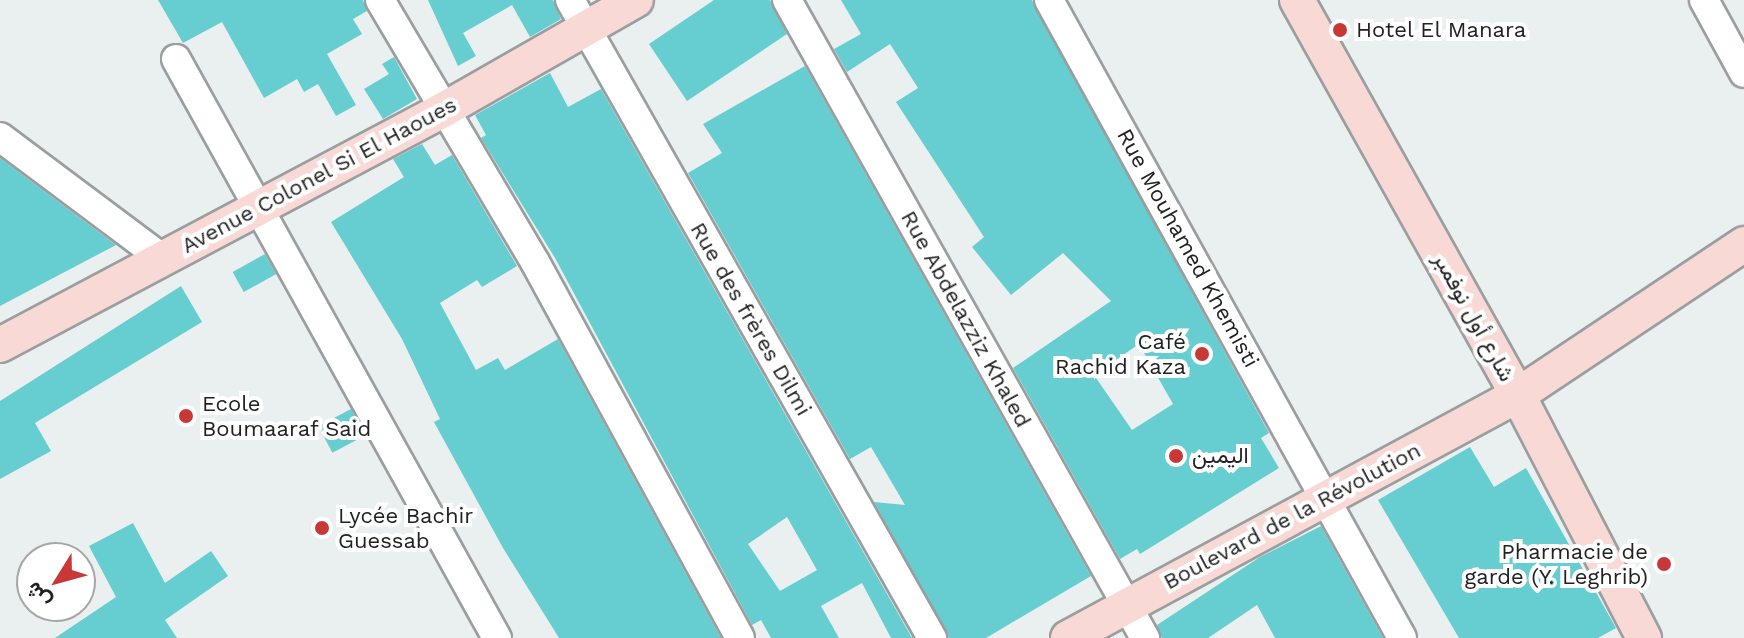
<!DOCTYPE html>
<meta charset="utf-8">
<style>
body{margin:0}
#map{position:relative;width:1744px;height:638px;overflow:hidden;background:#eaefef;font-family:"Work Sans",Vazirmatn,sans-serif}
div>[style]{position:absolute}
.building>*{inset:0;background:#66cdd0;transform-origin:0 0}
.roads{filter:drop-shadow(2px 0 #9a9e9e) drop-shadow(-2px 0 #9a9e9e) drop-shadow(0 2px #9a9e9e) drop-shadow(0 -2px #9a9e9e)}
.minor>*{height:28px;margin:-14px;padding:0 14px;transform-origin:14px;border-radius:14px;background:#fff}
.major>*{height:34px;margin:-17px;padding:0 17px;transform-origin:17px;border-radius:17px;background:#f9d9d5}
.dots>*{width:22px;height:22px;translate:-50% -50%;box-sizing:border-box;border:4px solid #fff;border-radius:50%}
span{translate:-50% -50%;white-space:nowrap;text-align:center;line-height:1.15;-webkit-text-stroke:8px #fff;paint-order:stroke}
.poi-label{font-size:22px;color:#202121}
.left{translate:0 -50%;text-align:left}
.right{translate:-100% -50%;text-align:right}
.street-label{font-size:22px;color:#202121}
.north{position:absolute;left:16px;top:542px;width:80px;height:80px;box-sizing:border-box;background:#fff;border:2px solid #a6a6a6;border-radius:50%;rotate:233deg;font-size:22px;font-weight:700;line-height:32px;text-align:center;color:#202121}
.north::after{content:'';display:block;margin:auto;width:28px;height:36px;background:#c73837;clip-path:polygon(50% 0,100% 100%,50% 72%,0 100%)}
</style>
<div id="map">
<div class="building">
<i style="clip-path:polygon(158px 0,363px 0,367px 11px,353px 19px,362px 34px,327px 54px,356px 105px,336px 116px,318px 84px,304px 92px,297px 79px,264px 98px,222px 22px,183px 43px)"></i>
<i style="clip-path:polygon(428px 0,553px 0,561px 19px,530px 37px,512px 5px,463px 33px,476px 56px,458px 66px)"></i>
<i style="clip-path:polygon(714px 0,770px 0,787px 34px,687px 101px,649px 44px)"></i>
<i style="clip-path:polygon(evenodd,841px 0,1032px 0,1269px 433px,1261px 438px,1279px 468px,1140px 554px,1137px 549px,1120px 559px,1013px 368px,1111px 301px,1063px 253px,1011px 295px,972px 247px,984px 237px,896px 102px,918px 88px,890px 44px,847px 72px,834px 49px,861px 34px,841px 0,1139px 344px,1173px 404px,1132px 430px,1094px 375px,1139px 344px)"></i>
<i style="clip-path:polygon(394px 57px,417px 99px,383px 119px,364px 89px,389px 74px,382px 64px)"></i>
<i style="clip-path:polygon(805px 66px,1091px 576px,986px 638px,949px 638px,874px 502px,905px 505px,871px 447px,850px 459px,688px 173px,722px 153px,703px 124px)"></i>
<i style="clip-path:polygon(evenodd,550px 73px,568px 107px,601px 89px,912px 638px,891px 638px,862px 583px,821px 606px,839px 638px,771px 638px,761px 620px,752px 625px,555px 258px,481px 138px,486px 135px,475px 115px,550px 73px,787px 517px,817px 570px,780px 591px,748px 544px,787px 517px)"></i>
<i style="clip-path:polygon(422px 144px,435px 165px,452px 155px,517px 266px,482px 287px,477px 280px,440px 303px,476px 370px,498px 358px,505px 370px,558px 339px,721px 638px,559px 638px,503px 548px,434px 422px,440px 419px,402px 339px,331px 222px,404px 177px,393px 159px)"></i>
<i style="clip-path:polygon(0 158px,116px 245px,0 306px)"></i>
<i style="left:265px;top:254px;width:23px;height:37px;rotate:61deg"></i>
<i style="clip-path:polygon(181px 286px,202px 322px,35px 423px,51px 451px,0 479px,0 401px)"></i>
<i style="left:351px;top:409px;width:30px;height:37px;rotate:62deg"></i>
<i style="clip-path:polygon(1470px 447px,1494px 487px,1526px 468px,1616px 628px,1598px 638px,1459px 638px,1378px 500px)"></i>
<i style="clip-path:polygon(133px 523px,165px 583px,211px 551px,228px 576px,165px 620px,177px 638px,55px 638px,116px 597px,89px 546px)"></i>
<i style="clip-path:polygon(1321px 526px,1383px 638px,1275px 638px,1257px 605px,1208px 638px,1162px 638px,1157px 625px,1260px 557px)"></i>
</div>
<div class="roads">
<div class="minor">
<i style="left:380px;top:0;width:304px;rotate:59.4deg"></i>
<i style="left:535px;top:262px;width:428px;rotate:61.4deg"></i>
<i style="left:570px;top:0;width:734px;rotate:60.43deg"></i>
<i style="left:787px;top:0;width:732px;rotate:60.7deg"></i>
<i style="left:1049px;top:0;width:729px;rotate:61.04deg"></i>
<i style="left:1704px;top:0;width:83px;rotate:61.3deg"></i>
<i style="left:176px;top:59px;width:662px;rotate:61deg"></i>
<i style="left:0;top:137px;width:202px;rotate:36.8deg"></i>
</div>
<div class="major">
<i style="left:1297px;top:0;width:453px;rotate:60.8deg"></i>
<i style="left:1518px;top:395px;width:274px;rotate:62.6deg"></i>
<i style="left:0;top:345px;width:501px;rotate:-27.94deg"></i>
<i style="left:443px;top:110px;width:222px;rotate:-29.7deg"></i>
<i style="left:1068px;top:638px;width:511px;rotate:-28.37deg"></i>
<i style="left:1518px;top:395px;width:272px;rotate:-33.7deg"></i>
</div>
</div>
<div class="dots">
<i style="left:1340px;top:30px;background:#c73837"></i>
<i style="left:1202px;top:354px;background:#c73837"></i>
<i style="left:186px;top:416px;background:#c73837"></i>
<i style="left:1176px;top:456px;background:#c73837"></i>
<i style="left:322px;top:528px;background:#c73837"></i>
<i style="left:1664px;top:564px;background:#c73837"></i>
</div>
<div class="poi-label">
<span class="left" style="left:1356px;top:30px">Hotel El Manara</span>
<span class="right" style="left:1186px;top:354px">Café<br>Rachid Kaza</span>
<span class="left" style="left:202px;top:416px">Ecole<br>Boumaaraf Said</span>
<span class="left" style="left:1192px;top:456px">اليمين</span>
<span class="left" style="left:338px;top:528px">Lycée Bachir<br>Guessab</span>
<span class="right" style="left:1648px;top:564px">Pharmacie de<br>garde (Y. Leghrib)</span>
</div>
<div class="street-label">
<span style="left:319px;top:175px;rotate:-28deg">Avenue Colonel Si El Haoues</span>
<span style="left:1188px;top:248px;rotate:61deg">Rue Mouhamed Khemisti</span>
<span style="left:1474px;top:317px;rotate:61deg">شارع أول نوفمبر</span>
<span style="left:751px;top:319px;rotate:60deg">Rue des frères Dilmi</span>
<span style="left:966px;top:319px;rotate:61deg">Rue Abdelazziz Khaled</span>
<span style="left:1292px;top:516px;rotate:-28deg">Boulevard de la Révolution</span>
</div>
<div class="north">ش</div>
</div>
